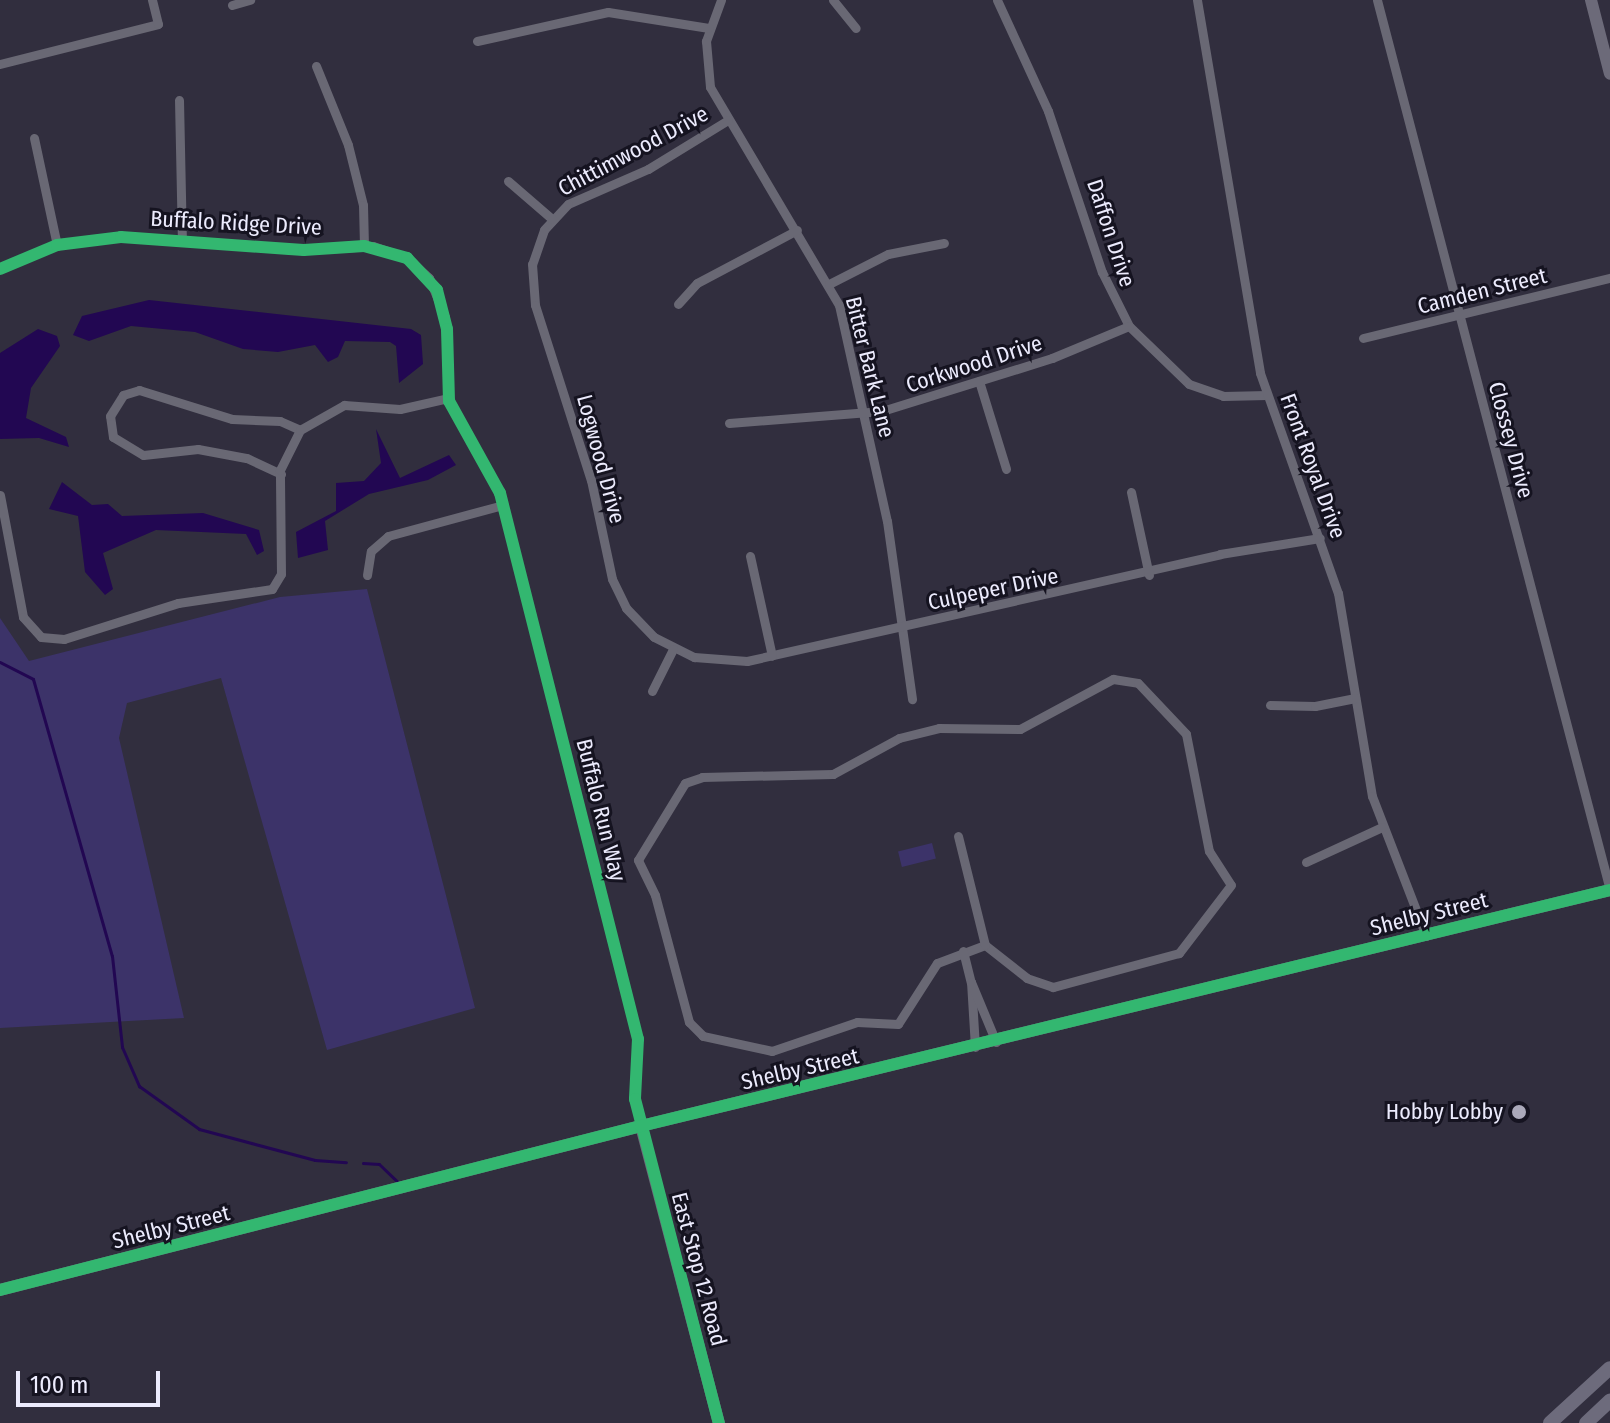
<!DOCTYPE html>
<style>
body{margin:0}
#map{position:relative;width:1610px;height:1423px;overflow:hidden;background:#312e3e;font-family:"Fira Sans Condensed",sans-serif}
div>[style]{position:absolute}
.green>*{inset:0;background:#3c3369;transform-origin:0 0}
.water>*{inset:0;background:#220752}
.stream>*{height:3px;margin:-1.5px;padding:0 1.5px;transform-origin:1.5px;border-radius:1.5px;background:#220752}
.street>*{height:9px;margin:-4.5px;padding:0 4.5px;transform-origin:4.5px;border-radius:4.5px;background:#696874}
.secondary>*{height:12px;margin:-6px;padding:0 6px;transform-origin:6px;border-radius:6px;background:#6c6a79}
.primary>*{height:14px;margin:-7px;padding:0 7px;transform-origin:7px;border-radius:7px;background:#6d6b7c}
.cycleway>*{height:12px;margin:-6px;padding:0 6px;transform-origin:6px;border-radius:6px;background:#33b770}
.dots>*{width:22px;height:22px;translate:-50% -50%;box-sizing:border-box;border:4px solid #151320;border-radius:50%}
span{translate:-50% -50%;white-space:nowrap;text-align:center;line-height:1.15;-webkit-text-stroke:6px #151320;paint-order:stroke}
.street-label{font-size:22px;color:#ecebfd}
.poi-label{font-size:22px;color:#ecebfd}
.right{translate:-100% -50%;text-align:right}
.scale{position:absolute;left:16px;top:1371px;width:144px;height:36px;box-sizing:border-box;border:4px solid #ecebfd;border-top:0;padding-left:10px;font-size:24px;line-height:28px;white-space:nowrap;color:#ecebfd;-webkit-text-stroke:6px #151320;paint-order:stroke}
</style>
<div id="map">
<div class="green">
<i style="clip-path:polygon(367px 589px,475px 1008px,327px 1050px,221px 678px,127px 703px,119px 738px,184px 1018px,0 1028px,0 618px,29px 661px,280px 597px)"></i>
<i style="left:932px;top:843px;width:16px;height:35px;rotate:76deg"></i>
</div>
<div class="water">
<i style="clip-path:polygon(149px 300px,411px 329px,421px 335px,423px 364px,399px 383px,396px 346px,390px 342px,345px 341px,338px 357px,328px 362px,315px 345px,278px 352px,243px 349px,195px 332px,131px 326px,89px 341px,73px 335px,82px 316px)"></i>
<i style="clip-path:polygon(38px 329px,57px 336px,60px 346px,31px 388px,26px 418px,66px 437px,69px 447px,39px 438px,0 439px,0 353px)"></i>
<i style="clip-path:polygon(376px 429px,400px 478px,449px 455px,456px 465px,428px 480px,369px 494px,325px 521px,328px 550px,298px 558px,296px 532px,336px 511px,336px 483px,364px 481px,381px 463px)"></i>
<i style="clip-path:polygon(62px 482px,92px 505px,108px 504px,122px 516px,203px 513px,259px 530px,264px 551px,257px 555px,246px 534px,156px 530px,103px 553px,113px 589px,105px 595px,85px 572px,78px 516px,49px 509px)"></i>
</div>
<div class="stream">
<i style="left:0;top:662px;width:37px;rotate:27deg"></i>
<i style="left:33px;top:679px;width:288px;rotate:74.1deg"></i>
<i style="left:112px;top:956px;width:92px;rotate:83.7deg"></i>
<i style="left:122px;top:1047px;width:43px;rotate:66.4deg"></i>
<i style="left:139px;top:1086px;width:74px;rotate:35.6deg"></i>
<i style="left:199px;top:1129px;width:120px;rotate:15deg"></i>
<i style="left:315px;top:1160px;width:31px;rotate:4deg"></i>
<i style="left:363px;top:1163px;width:16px;rotate:4deg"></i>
<i style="left:379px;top:1164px;width:28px;rotate:44deg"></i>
</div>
<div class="street">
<i style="left:721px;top:0;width:44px;rotate:110.1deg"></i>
<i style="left:706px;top:41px;width:46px;rotate:85deg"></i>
<i style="left:710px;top:87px;width:253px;rotate:59.4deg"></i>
<i style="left:839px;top:305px;width:221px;rotate:77.5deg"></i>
<i style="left:887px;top:521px;width:180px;rotate:82deg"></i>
<i style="left:833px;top:0;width:36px;rotate:51deg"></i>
<i style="left:997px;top:0;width:122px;rotate:65.3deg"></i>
<i style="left:1048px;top:111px;width:170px;rotate:71.5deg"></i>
<i style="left:1102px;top:272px;width:60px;rotate:63.4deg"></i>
<i style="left:1129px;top:326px;width:83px;rotate:44deg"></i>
<i style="left:1189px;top:384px;width:36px;rotate:19deg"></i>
<i style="left:1223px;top:396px;width:44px;rotate:-1.3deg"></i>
<i style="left:1197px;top:0;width:378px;rotate:80.4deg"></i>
<i style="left:1260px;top:373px;width:233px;rotate:70.5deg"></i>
<i style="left:1338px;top:593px;width:206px;rotate:80.5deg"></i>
<i style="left:1372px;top:796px;width:150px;rotate:68.9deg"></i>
<i style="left:1377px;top:0;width:920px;rotate:75.33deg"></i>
<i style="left:232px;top:5px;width:19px;rotate:-16deg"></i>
<i style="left:477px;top:41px;width:134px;rotate:-12.5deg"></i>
<i style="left:608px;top:12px;width:102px;rotate:9deg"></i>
<i style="left:0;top:64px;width:163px;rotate:-14.2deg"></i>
<i style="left:158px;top:24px;width:25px;rotate:-104deg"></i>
<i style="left:316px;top:66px;width:85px;rotate:67.9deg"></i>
<i style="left:348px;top:145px;width:62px;rotate:76deg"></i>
<i style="left:363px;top:205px;width:41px;rotate:88.6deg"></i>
<i style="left:179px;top:100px;width:140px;rotate:88.8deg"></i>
<i style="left:728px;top:120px;width:94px;rotate:148.5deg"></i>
<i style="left:648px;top:169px;width:87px;rotate:156.4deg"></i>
<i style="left:568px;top:204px;width:35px;rotate:133deg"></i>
<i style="left:544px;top:230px;width:36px;rotate:109deg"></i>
<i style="left:532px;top:264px;width:41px;rotate:85.8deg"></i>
<i style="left:535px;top:305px;width:184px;rotate:72.3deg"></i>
<i style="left:591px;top:480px;width:101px;rotate:78deg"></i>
<i style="left:612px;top:579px;width:32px;rotate:64deg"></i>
<i style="left:626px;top:608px;width:40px;rotate:46deg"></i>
<i style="left:654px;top:637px;width:45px;rotate:26.6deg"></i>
<i style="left:694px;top:657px;width:53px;rotate:4.3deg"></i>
<i style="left:747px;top:661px;width:485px;rotate:-12.7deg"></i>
<i style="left:1220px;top:554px;width:101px;rotate:-9.1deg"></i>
<i style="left:34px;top:138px;width:109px;rotate:77.9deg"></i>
<i style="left:508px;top:181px;width:58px;rotate:40.8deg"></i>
<i style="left:0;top:269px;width:62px;rotate:-22.8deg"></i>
<i style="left:57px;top:245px;width:64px;rotate:-7.1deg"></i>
<i style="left:121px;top:237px;width:183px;rotate:4.1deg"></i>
<i style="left:304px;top:250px;width:69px;rotate:-3.3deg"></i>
<i style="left:373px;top:246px;width:36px;rotate:19deg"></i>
<i style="left:407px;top:258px;width:30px;rotate:42deg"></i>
<i style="left:429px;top:278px;width:42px;rotate:67.7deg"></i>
<i style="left:445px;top:317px;width:84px;rotate:87.3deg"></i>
<i style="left:449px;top:401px;width:105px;rotate:61deg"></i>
<i style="left:500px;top:493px;width:563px;rotate:75.82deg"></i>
<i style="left:638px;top:1039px;width:60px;rotate:92.9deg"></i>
<i style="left:635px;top:1099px;width:28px;rotate:77deg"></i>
<i style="left:829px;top:284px;width:66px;rotate:-27deg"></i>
<i style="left:888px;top:254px;width:57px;rotate:-11.1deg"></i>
<i style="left:678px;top:304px;width:28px;rotate:-48deg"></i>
<i style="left:697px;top:283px;width:113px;rotate:-27.9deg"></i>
<i style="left:1363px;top:338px;width:254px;rotate:-13.7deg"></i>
<i style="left:979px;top:381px;width:92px;rotate:72.9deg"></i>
<i style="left:729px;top:423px;width:153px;rotate:-4.5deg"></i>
<i style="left:882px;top:411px;width:178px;rotate:-17.3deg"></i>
<i style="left:1052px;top:358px;width:83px;rotate:-22.6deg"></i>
<i style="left:281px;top:474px;width:38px;rotate:-155deg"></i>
<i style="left:246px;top:458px;width:49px;rotate:-169.4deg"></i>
<i style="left:198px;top:449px;width:55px;rotate:173.8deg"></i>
<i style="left:143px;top:455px;width:35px;rotate:-149deg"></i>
<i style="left:113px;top:437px;width:21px;rotate:-98deg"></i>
<i style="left:110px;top:416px;width:25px;rotate:-58deg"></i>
<i style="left:123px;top:395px;width:17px;rotate:-17deg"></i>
<i style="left:139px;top:390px;width:97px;rotate:17.3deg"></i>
<i style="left:232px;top:419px;width:48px;rotate:2.4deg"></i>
<i style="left:280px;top:421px;width:22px;rotate:24deg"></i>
<i style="left:1131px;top:492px;width:85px;rotate:77.8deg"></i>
<i style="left:0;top:495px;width:124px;rotate:79.3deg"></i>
<i style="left:23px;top:617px;width:27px;rotate:48deg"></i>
<i style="left:41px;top:637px;width:23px;rotate:5deg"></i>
<i style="left:64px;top:639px;width:120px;rotate:-17.5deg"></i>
<i style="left:178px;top:603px;width:95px;rotate:-8.5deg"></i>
<i style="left:272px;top:589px;width:17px;rotate:-59deg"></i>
<i style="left:281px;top:574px;width:104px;rotate:-90.6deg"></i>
<i style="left:280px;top:470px;width:45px;rotate:-63.4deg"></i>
<i style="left:300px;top:430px;width:51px;rotate:-29.6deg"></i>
<i style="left:344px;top:405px;width:56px;rotate:4.1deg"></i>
<i style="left:400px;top:409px;width:49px;rotate:-12.9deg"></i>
<i style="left:750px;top:556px;width:102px;rotate:77.6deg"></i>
<i style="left:367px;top:575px;width:24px;rotate:-81deg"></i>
<i style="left:371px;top:551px;width:23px;rotate:-41deg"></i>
<i style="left:388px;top:536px;width:119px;rotate:-15.1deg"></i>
<i style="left:1113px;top:679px;width:25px;rotate:9deg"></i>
<i style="left:1138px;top:683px;width:70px;rotate:46.7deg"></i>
<i style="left:1186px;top:734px;width:119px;rotate:78.9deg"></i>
<i style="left:1209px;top:851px;width:40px;rotate:57.1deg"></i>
<i style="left:1231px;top:885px;width:86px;rotate:127.4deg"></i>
<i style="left:1179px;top:953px;width:131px;rotate:164.9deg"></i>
<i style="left:1053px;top:987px;width:28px;rotate:-161deg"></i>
<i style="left:1027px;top:978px;width:53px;rotate:-141.8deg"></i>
<i style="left:985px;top:945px;width:51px;rotate:159.4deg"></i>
<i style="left:937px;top:963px;width:72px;rotate:122.6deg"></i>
<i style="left:898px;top:1024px;width:41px;rotate:-177.2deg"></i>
<i style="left:857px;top:1022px;width:90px;rotate:161.2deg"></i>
<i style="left:772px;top:1051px;width:71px;rotate:-167.7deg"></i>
<i style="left:703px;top:1036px;width:20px;rotate:-135deg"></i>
<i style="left:689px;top:1022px;width:131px;rotate:-105deg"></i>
<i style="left:655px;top:895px;width:39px;rotate:-116deg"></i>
<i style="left:638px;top:860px;width:90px;rotate:-58.6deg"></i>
<i style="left:685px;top:783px;width:18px;rotate:-19deg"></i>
<i style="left:702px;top:777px;width:131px;rotate:-1.3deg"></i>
<i style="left:833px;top:774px;width:75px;rotate:-28.6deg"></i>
<i style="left:899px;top:738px;width:41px;rotate:-14deg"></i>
<i style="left:939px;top:728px;width:81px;rotate:0.7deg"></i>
<i style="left:1020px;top:729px;width:106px;rotate:-28.3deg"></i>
<i style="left:652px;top:691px;width:47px;rotate:-63.4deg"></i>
<i style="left:1270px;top:705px;width:45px;rotate:1.3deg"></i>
<i style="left:1315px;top:706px;width:41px;rotate:-11.3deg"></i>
<i style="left:958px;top:836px;width:112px;rotate:76.1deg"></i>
<i style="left:1306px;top:862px;width:84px;rotate:-24.7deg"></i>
<i style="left:963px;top:951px;width:32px;rotate:76deg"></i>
<i style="left:975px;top:1047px;width:65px;rotate:-93.5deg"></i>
<i style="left:971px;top:982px;width:65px;rotate:67.4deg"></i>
</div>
<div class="secondary">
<i style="left:1591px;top:0;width:76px;rotate:75.6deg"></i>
<i style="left:641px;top:1126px;width:307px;rotate:75.3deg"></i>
<i style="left:0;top:1290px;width:662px;rotate:-14.35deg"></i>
<i style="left:641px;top:1126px;width:997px;rotate:-13.69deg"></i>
</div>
<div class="primary">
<i style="left:1550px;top:1423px;width:81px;rotate:-42.5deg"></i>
<i style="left:1586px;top:1423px;width:33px;rotate:-43deg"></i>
</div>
<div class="cycleway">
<i style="left:0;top:269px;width:62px;rotate:-22.8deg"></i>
<i style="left:57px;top:245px;width:64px;rotate:-7.1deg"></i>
<i style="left:121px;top:237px;width:183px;rotate:4.1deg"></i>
<i style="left:304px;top:250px;width:60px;rotate:-3.8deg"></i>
<i style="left:364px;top:246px;width:45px;rotate:15.6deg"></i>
<i style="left:407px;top:258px;width:44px;rotate:46.8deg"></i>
<i style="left:437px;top:290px;width:40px;rotate:75.6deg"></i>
<i style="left:447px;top:329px;width:72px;rotate:88.4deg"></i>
<i style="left:449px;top:401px;width:105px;rotate:61deg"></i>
<i style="left:500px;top:493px;width:563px;rotate:75.82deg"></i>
<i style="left:638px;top:1039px;width:60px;rotate:92.9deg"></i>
<i style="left:635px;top:1099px;width:335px;rotate:75.5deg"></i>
<i style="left:0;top:1290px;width:662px;rotate:-14.35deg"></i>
<i style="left:641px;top:1126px;width:997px;rotate:-13.69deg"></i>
</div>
<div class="dots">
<i style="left:1519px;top:1112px;background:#aba9ba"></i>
</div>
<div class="street-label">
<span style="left:633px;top:151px;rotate:-28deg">Chittimwood Drive</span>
<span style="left:236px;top:223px;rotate:3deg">Buffalo Ridge Drive</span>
<span style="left:1111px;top:233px;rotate:72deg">Daffon Drive</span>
<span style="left:1482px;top:291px;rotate:-14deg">Camden Street</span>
<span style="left:974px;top:364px;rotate:-18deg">Corkwood Drive</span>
<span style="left:870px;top:367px;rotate:76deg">Bitter Bark Lane</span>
<span style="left:1511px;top:440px;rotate:75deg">Clossey Drive</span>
<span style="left:601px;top:459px;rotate:75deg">Logwood Drive</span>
<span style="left:1313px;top:466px;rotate:70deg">Front Royal Drive</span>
<span style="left:993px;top:589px;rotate:-12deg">Culpeper Drive</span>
<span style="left:601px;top:810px;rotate:76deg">Buffalo Run Way</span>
<span style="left:1429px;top:914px;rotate:-14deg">Shelby Street</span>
<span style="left:800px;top:1069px;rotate:-13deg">Shelby Street</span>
<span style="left:171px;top:1227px;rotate:-14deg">Shelby Street</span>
<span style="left:699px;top:1269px;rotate:75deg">East Stop 12 Road</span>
</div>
<div class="poi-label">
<span class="right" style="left:1503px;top:1112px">Hobby Lobby</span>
</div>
<div class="scale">100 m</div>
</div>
